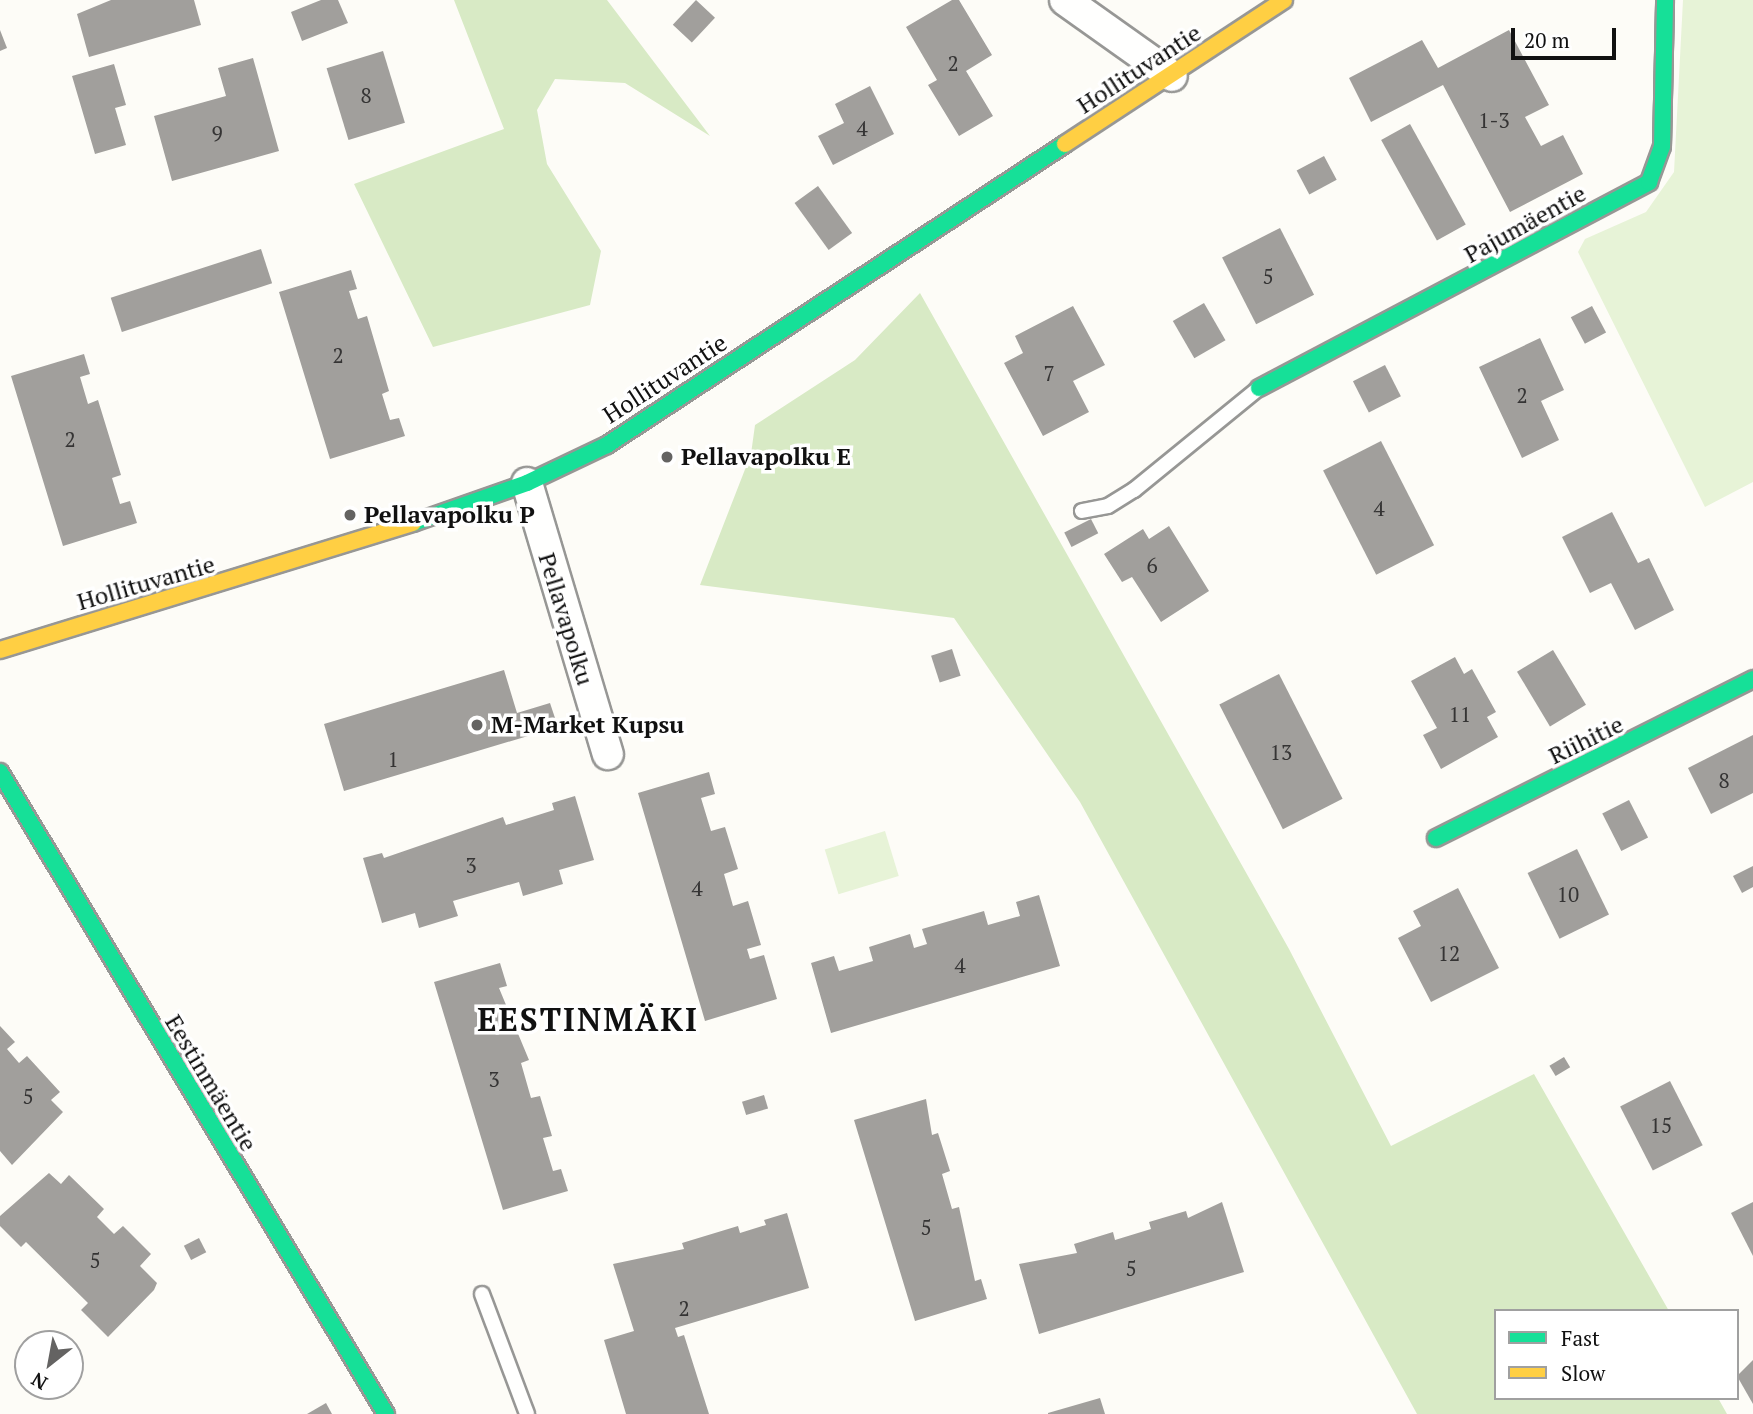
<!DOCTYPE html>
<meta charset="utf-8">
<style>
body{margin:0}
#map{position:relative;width:1753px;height:1414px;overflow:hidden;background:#fdfcf7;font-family:"PT Serif",serif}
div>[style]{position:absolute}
.green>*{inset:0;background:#e7f3d7;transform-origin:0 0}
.forest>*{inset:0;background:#d8eac5}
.building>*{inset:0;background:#a19f9c;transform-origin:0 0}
.roads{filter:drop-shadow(2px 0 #979795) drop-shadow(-2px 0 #979795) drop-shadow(0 2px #979795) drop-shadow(0 -2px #979795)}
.lane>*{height:14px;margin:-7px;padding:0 7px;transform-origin:7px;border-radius:7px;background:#fffffe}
.street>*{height:30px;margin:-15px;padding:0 15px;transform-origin:15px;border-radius:15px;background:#fffffe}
.fast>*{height:16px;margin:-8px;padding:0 8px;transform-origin:8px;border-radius:8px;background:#16e098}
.slow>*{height:16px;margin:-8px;padding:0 8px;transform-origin:8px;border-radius:8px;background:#ffcf43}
.dots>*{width:19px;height:19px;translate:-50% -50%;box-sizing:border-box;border:4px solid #fff;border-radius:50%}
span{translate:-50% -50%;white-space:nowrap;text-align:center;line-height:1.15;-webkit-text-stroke:7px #fff;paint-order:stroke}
.number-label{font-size:21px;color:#353434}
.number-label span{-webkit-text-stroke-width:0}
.street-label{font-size:24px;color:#111}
.poi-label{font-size:24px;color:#111;font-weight:700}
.left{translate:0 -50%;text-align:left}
.district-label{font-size:32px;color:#111;font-weight:700;letter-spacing:2px}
.legend{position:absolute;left:1494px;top:1309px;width:245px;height:91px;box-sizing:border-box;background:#fff;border:2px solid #a0a0a0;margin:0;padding:9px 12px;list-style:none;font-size:21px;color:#111}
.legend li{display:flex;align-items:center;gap:14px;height:35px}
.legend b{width:35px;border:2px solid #a0a0a0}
.north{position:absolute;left:14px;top:1330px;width:70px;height:70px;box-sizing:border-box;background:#fff;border:2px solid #a0a0a0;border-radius:50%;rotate:211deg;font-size:19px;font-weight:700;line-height:28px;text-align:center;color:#111}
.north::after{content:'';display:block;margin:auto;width:24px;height:32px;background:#646362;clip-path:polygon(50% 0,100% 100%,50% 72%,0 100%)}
.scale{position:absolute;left:1511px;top:28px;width:105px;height:32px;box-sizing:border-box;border:4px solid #111;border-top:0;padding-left:9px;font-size:21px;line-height:24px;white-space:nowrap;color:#111;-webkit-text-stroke:5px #fff;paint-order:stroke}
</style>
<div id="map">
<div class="green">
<i style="clip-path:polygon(1683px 0,1753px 0,1753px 482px,1705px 507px,1578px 252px,1585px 239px,1646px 212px,1674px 172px)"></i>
<i style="left:885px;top:831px;width:47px;height:63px;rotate:73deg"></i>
</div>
<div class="forest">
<i style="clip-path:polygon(454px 0,607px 0,710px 136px,625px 83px,555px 79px,537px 110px,547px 164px,601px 251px,590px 305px,433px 347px,354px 184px,504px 129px)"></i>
<i style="clip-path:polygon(920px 293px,1289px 949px,1391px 1146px,1534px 1074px,1669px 1311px,1496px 1311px,1496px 1398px,1718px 1398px,1727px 1414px,1417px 1414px,1080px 802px,954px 618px,700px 585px,751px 454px,755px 425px,855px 360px)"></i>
</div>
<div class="building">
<i style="clip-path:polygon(111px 0,194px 0,201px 25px,89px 57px,77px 14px)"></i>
<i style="clip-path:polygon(321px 0,338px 0,348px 23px,302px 41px,291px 12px)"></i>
<i style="left:696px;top:0;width:26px;height:34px;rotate:43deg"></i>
<i style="clip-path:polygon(952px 0,959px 0,992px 55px,966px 71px,993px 116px,959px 136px,928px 85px,937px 80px,906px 27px)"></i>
<i style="clip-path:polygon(0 30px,7px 48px,0 51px)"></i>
<i style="clip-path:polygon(1509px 30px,1549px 105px,1525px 117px,1541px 146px,1563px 135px,1583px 174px,1510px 212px,1443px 85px,1371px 122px,1349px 78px,1422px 40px,1438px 68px)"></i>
<i style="left:383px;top:51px;width:75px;height:59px;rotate:73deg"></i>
<i style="clip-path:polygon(253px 58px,279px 151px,172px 181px,154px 116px,226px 96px,218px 68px)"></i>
<i style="clip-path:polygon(114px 64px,126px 105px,115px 108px,126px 145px,95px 154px,72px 76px)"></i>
<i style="clip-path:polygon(870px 86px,894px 134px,833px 165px,818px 136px,844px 123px,835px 104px)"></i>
<i style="left:1410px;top:124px;width:115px;height:33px;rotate:61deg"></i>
<i style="left:1324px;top:156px;width:27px;height:31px;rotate:62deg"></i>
<i style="left:818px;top:186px;width:58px;height:29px;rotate:54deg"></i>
<i style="left:1280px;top:228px;width:75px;height:65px;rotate:63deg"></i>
<i style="left:261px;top:249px;width:36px;height:158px;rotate:72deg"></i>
<i style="clip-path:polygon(351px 270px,357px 289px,349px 291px,358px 319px,367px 316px,389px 391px,382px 394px,390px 420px,399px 418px,405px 436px,330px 459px,279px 292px)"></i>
<i style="left:1204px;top:303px;width:43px;height:36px;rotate:60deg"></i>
<i style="clip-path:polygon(1073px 306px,1105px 365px,1073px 381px,1089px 412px,1043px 436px,1004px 363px,1023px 353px,1015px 336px)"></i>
<i style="left:1592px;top:306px;width:30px;height:24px;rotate:62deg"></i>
<i style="clip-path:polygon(1540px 338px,1564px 390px,1541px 401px,1559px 440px,1522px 458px,1479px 367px)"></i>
<i style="clip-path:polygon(84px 354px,90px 374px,80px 377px,88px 404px,98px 400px,121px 475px,112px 478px,120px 504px,130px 501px,137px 523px,63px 546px,11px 376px)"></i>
<i style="left:1385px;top:365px;width:35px;height:36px;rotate:63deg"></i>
<i style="left:1381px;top:441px;width:117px;height:65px;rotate:63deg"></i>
<i style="clip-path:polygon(1612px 512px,1638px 563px,1649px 558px,1674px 610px,1635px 630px,1611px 583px,1590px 593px,1562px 537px)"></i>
<i style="left:1091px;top:519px;width:16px;height:30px;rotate:63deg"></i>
<i style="clip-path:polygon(1169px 526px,1209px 591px,1161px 622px,1132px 577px,1122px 582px,1104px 554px,1143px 529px,1149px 539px)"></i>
<i style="left:952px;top:649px;width:28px;height:22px;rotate:72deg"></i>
<i style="left:1553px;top:650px;width:64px;height:42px;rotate:59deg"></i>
<i style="clip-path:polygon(1455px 657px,1464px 674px,1472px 669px,1496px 712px,1487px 717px,1498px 737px,1441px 769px,1423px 735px,1437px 728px,1411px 681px)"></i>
<i style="clip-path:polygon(504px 670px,517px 713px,550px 703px,558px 727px,344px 791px,324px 724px)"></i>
<i style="left:1279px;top:674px;width:140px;height:67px;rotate:63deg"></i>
<i style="clip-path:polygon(1753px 735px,1753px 793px,1711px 814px,1688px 768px)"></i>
<i style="clip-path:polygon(709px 772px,715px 794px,701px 798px,711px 831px,725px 827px,738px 869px,724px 874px,733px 906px,748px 901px,761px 945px,747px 949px,750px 959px,764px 955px,777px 999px,705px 1021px,638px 793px)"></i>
<i style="clip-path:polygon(575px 796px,594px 860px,559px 870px,563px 884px,523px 896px,519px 882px,453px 901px,458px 916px,419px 928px,415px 913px,382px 923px,363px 858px,382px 853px,384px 858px,503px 817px,506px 825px,554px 810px,552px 803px)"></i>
<i style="left:1629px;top:800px;width:42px;height:30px;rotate:63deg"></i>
<i style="left:1577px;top:849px;width:73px;height:55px;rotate:64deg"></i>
<i style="clip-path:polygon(1753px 866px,1753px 887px,1742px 893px,1733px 876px)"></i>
<i style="clip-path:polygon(1458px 888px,1499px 968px,1431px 1002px,1398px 938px,1421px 926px,1413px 911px)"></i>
<i style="clip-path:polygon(1039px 895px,1060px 966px,831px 1033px,811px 963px,834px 956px,839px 971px,873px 961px,869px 947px,910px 934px,914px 948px,927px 944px,922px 929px,984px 911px,988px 925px,1020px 916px,1016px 902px)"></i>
<i style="clip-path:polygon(500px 963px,507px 986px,499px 988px,529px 1060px,521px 1063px,531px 1098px,540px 1096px,552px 1136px,543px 1138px,553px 1171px,561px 1169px,568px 1191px,503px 1210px,434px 982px)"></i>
<i style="clip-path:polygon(0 1026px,15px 1042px,7px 1049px,19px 1063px,27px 1056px,60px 1092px,51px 1100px,63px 1112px,12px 1165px,0 1151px)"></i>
<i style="left:1564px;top:1057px;width:12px;height:17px;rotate:59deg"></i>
<i style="left:1670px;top:1081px;width:72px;height:56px;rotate:63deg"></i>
<i style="left:764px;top:1095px;width:14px;height:23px;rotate:73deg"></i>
<i style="clip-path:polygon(926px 1099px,932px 1135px,938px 1133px,950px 1171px,942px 1174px,952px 1209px,959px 1207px,975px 1281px,981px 1279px,987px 1299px,915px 1321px,854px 1120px)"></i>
<i style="clip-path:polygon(49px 1173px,61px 1184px,69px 1175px,104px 1209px,97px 1217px,114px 1234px,123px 1226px,151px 1254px,140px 1266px,157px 1283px,154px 1290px,108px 1337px,81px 1310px,88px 1303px,26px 1242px,21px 1247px,0 1226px,0 1216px)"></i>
<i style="clip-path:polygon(1222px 1202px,1244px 1272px,1039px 1334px,1019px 1264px,1077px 1253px,1074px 1244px,1113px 1232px,1115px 1240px,1151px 1229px,1149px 1222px,1186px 1211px,1188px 1218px)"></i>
<i style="clip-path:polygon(1753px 1202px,1753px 1256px,1731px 1213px)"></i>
<i style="clip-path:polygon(787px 1213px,809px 1288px,675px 1328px,678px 1337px,684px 1335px,709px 1414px,626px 1414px,604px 1340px,634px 1331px,613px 1264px,684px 1249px,682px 1243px,738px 1226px,740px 1233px,766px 1225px,764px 1220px)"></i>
<i style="left:199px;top:1238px;width:16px;height:17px;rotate:63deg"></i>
<i style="clip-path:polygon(1753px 1360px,1753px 1404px,1737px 1376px)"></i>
<i style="clip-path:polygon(1100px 1398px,1105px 1414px,1048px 1414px,1048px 1413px)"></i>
<i style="clip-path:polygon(326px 1403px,332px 1414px,307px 1414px)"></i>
</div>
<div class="roads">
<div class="lane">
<i style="left:1082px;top:511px;width:26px;rotate:-11deg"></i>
<i style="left:1108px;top:506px;width:31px;rotate:-32deg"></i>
<i style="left:1134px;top:490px;width:160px;rotate:-39.2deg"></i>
<i style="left:482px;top:1294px;width:128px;rotate:69.4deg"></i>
</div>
<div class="street">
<i style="left:1065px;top:0;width:131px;rotate:35.4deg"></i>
<i style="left:527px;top:483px;width:283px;rotate:73.4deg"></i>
</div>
<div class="fast">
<i style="left:1259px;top:388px;width:441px;rotate:-27.8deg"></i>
<i style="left:1649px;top:182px;width:37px;rotate:-70deg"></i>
<i style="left:1662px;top:147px;width:147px;rotate:-88.8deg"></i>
<i style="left:413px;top:523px;width:121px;rotate:-19.3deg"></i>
<i style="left:527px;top:483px;width:89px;rotate:-25.4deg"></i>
<i style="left:607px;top:445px;width:548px;rotate:-33.31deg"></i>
<i style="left:0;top:772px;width:749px;rotate:58.98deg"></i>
<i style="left:1436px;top:838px;width:355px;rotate:-26.6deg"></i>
</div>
<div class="slow">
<i style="left:1065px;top:144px;width:262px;rotate:-33.3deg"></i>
<i style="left:0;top:650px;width:432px;rotate:-17.1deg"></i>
</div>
</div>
<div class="dots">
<i style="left:667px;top:457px;background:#646362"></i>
<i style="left:350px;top:515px;background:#646362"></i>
<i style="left:477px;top:725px;background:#646362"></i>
</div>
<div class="number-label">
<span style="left:953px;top:63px">2</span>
<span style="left:366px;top:95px">8</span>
<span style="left:1494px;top:120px">1-3</span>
<span style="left:862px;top:128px">4</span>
<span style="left:217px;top:133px">9</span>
<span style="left:1268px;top:276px">5</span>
<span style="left:338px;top:355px">2</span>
<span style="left:1049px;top:373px">7</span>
<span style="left:1522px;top:395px">2</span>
<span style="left:70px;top:439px">2</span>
<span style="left:1379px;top:508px">4</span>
<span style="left:1152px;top:565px">6</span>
<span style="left:1460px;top:714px">11</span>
<span style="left:1281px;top:752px">13</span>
<span style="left:393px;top:759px">1</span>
<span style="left:1724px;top:780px">8</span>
<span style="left:471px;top:865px">3</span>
<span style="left:697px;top:888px">4</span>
<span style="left:1568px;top:894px">10</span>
<span style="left:1449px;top:953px">12</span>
<span style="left:960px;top:965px">4</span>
<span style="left:494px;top:1079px">3</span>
<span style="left:28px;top:1096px">5</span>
<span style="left:1661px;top:1125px">15</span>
<span style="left:926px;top:1227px">5</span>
<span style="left:95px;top:1260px">5</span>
<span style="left:1131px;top:1268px">5</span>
<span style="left:684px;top:1308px">2</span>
</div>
<div class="street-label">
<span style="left:1139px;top:69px;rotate:-33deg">Hollituvantie</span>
<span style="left:1525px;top:224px;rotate:-29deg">Pajumäentie</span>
<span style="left:665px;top:379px;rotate:-33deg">Hollituvantie</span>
<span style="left:146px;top:583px;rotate:-16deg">Hollituvantie</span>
<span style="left:566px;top:619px;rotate:73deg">Pellavapolku</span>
<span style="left:1586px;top:740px;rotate:-26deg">Riihitie</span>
<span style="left:211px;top:1083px;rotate:59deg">Eestinmäentie</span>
</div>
<div class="poi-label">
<span class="left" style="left:681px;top:457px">Pellavapolku E</span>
<span class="left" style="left:364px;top:515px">Pellavapolku P</span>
<span class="left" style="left:491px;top:725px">M-Market Kupsu</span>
</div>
<div class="district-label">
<span style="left:588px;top:1019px">EESTINMÄKI</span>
</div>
<ul class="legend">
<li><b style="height:9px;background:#16e098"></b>Fast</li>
<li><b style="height:9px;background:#ffcf43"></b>Slow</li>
</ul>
<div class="north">N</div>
<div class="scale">20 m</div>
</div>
